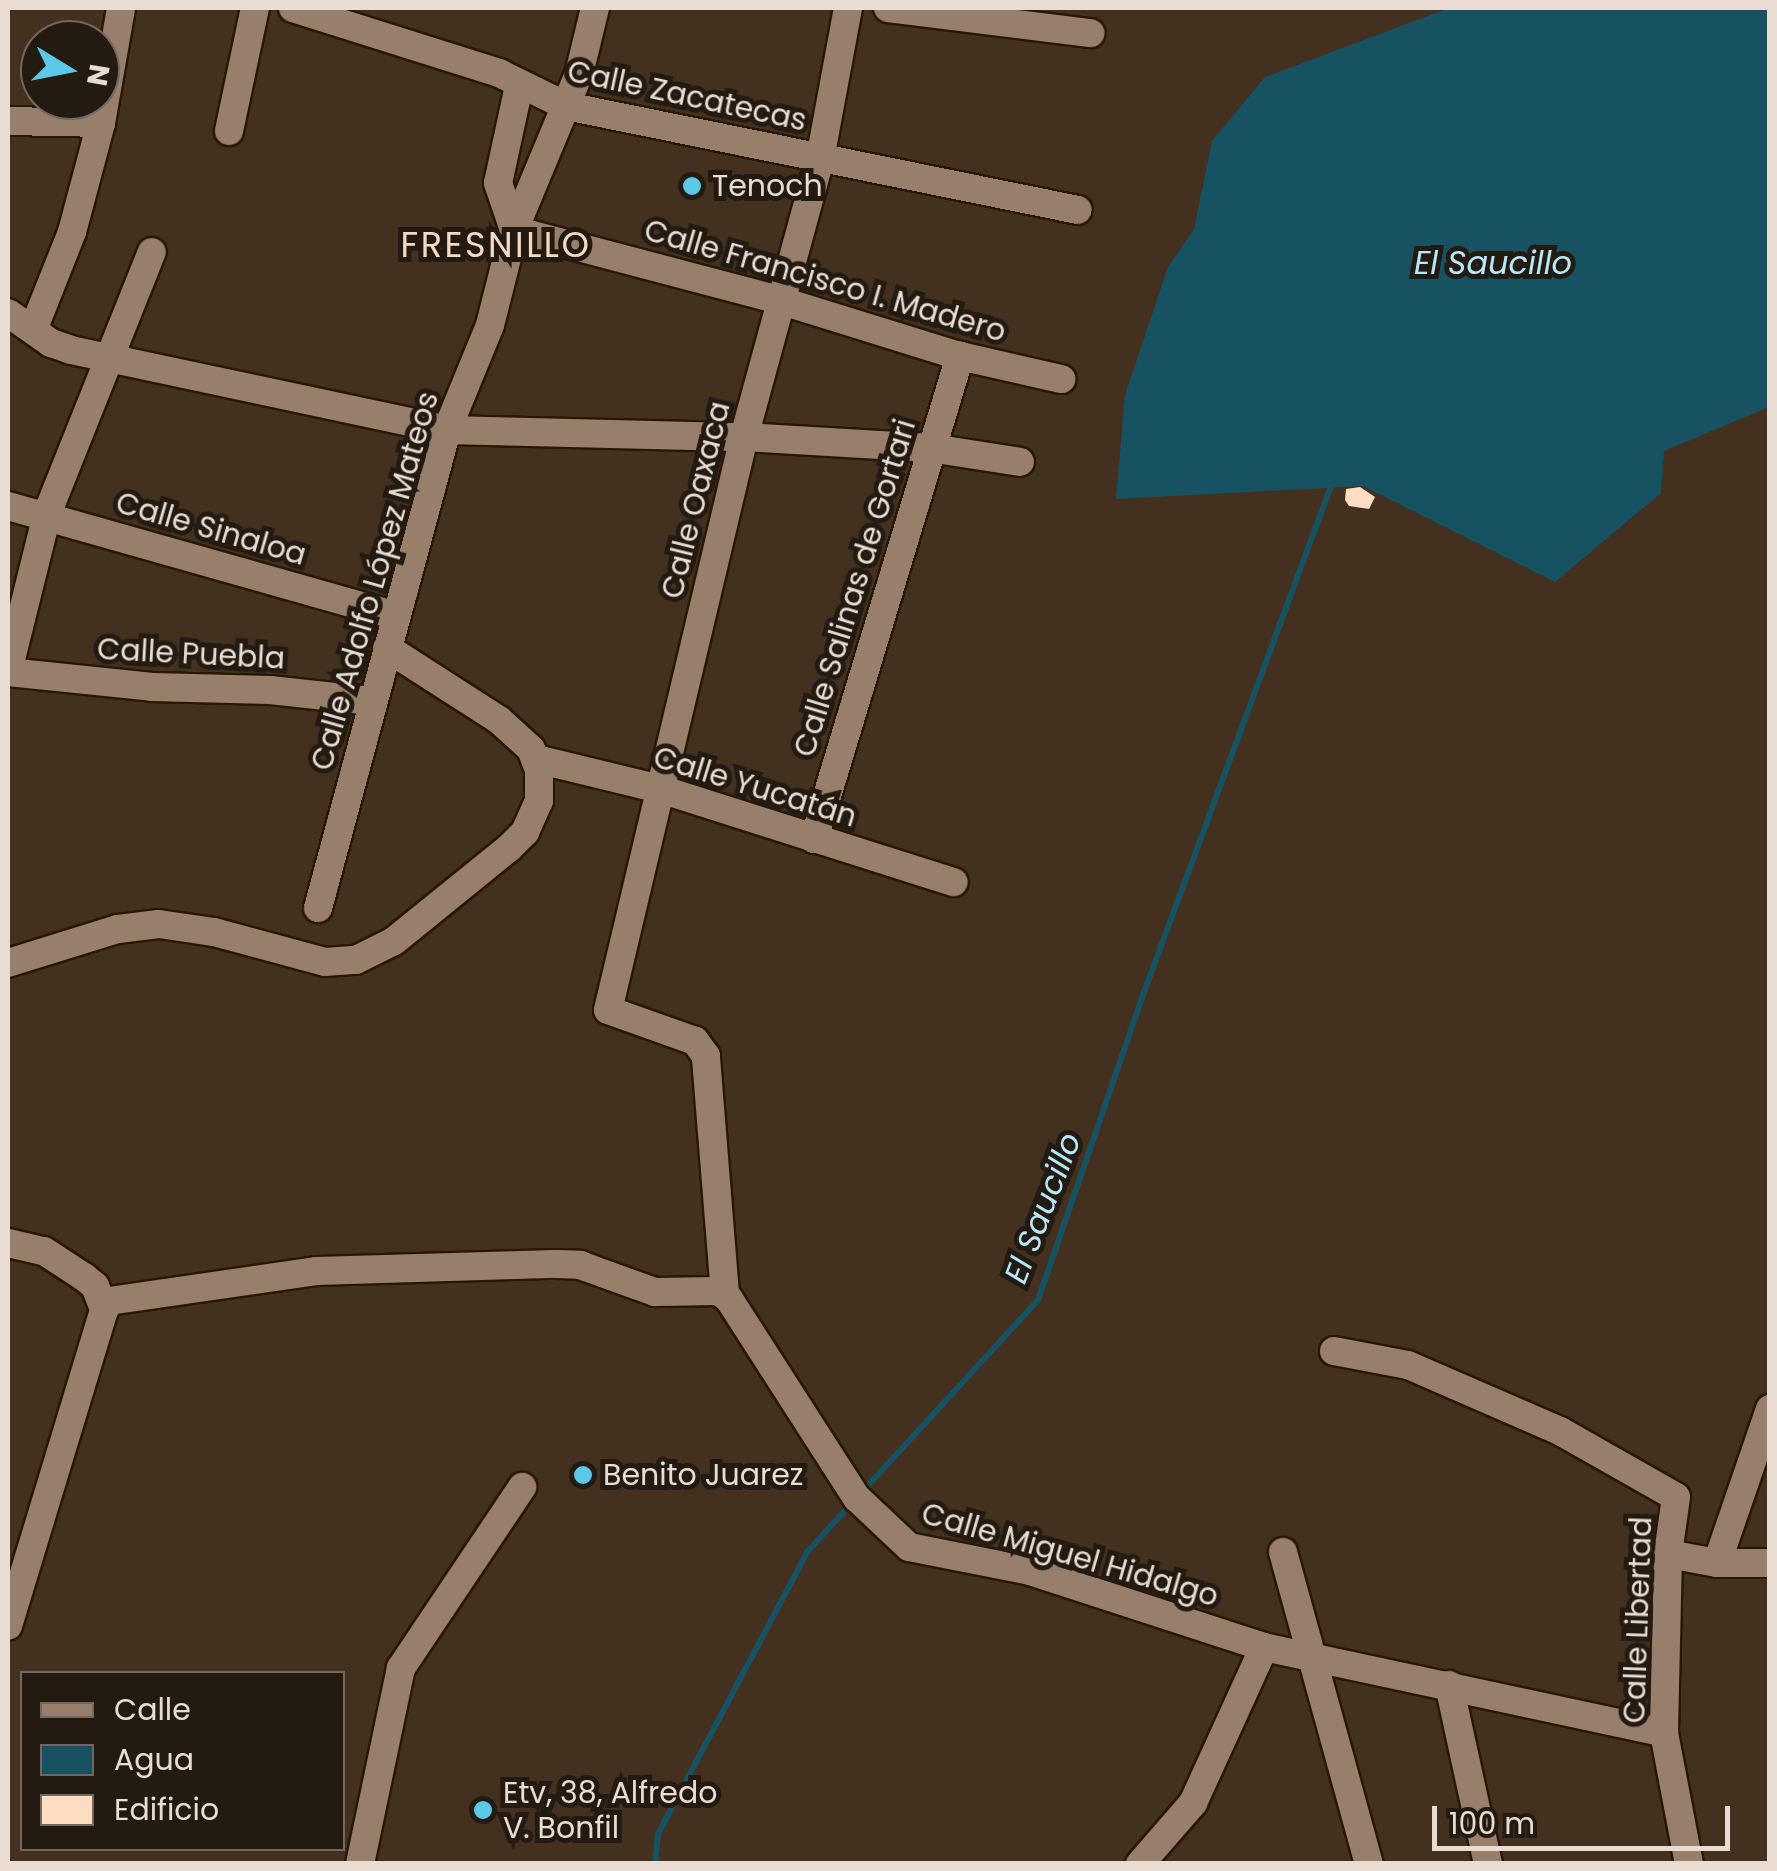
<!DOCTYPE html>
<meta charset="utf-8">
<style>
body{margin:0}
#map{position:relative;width:1777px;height:1871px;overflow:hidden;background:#43301e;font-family:Poppins,sans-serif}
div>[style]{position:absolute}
.water>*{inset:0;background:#175262}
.stream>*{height:6px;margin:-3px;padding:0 3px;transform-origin:3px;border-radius:3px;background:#175262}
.building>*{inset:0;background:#feddc2}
.roads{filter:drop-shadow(2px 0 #291706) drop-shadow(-2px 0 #291706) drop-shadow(0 2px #291706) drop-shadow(0 -2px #291706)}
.minor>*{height:28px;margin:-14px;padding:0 14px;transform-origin:14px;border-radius:14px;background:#977f6c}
.dots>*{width:28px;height:28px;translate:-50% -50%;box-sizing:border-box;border:5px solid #231a12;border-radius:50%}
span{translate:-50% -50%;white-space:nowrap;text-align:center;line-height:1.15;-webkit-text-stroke:10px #231a12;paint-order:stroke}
.street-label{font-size:30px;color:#e9dcd2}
.poi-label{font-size:30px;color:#e9dcd2}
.left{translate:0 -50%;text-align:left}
.water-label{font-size:32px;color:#b6e8f8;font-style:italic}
.quarter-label{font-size:35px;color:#f4dac5;letter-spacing:2.5px}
.frame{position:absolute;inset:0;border:10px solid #e9dcd2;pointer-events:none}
.legend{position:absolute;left:20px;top:1671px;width:325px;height:180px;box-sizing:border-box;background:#231a12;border:2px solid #72685f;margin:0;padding:12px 18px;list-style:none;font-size:30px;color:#e9dcd2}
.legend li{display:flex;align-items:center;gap:20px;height:50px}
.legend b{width:50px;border:2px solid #72685f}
.north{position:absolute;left:20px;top:20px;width:100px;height:100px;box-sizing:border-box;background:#231a12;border:2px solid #72685f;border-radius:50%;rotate:100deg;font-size:28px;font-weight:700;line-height:40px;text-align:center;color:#e9dcd2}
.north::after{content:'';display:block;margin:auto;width:35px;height:45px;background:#5ac8e6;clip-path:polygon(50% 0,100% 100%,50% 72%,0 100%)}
.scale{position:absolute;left:1432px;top:1806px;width:298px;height:45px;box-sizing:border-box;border:5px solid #e9dcd2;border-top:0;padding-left:12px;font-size:30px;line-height:35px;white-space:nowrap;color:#e9dcd2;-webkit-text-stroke:8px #231a12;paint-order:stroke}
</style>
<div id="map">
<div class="water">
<i style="clip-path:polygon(1449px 8px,1769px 8px,1769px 407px,1664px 451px,1661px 493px,1555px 582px,1363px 486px,1116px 499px,1125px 395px,1168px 267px,1194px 229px,1212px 141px,1265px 77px)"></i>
</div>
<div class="stream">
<i style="left:863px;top:1491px;width:259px;rotate:-47.5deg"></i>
<i style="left:1038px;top:1300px;width:323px;rotate:-71deg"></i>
<i style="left:1143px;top:995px;width:543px;rotate:-69.73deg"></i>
<i style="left:655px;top:1864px;width:30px;rotate:-84deg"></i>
<i style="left:658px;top:1834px;width:320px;rotate:-62.1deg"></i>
<i style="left:808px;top:1551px;width:64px;rotate:-47.5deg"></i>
</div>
<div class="building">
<i style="clip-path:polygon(1360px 487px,1375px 497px,1369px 509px,1349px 506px,1345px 500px,1346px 489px)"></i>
</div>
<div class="roads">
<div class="minor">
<i style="left:293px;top:8px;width:216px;rotate:17.5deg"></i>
<i style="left:499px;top:73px;width:75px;rotate:26.2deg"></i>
<i style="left:566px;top:106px;width:522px;rotate:11.48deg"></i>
<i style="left:888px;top:8px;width:204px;rotate:7.1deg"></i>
<i style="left:519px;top:86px;width:99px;rotate:102.2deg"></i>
<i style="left:498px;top:183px;width:50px;rotate:71.2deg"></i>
<i style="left:514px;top:230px;width:277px;rotate:14.8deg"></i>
<i style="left:782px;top:301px;width:186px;rotate:17.2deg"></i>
<i style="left:960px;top:356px;width:104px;rotate:12.8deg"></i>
<i style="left:8px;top:121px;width:93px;rotate:1.2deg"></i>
<i style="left:229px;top:131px;width:126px;rotate:-78.1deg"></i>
<i style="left:8px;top:313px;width:52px;rotate:34.9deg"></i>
<i style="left:51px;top:343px;width:21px;rotate:19deg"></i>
<i style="left:71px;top:350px;width:384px;rotate:12deg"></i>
<i style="left:447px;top:430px;width:297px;rotate:1.4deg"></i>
<i style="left:744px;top:437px;width:187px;rotate:3.4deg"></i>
<i style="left:931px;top:448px;width:90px;rotate:8.9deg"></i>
<i style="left:33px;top:330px;width:105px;rotate:-68.3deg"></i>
<i style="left:72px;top:232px;width:113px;rotate:-75.1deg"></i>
<i style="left:101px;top:123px;width:117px;rotate:-80.1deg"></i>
<i style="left:8px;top:506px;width:403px;rotate:15.8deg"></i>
<i style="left:8px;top:671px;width:162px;rotate:-76deg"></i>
<i style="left:47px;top:514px;width:282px;rotate:-68.2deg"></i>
<i style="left:8px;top:672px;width:145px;rotate:5.9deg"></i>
<i style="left:152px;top:687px;width:118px;rotate:1.5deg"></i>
<i style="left:270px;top:690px;width:102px;rotate:6.2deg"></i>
<i style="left:536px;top:759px;width:128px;rotate:13.6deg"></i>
<i style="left:660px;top:789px;width:308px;rotate:17.6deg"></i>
<i style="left:814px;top:839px;width:505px;rotate:-73.18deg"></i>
<i style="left:318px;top:908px;width:495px;rotate:-74.9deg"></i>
<i style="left:447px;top:430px;width:113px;rotate:-67.7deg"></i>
<i style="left:490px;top:325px;width:98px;rotate:-75.8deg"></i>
<i style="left:514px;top:230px;width:169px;rotate:-67.4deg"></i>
<i style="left:579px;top:74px;width:68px;rotate:-76.4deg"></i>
<i style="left:8px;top:963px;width:115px;rotate:-17.2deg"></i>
<i style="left:118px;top:929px;width:41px;rotate:-7deg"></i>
<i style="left:159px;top:924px;width:56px;rotate:8.3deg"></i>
<i style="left:214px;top:932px;width:115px;rotate:15.1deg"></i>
<i style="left:325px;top:962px;width:31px;rotate:-4deg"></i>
<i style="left:356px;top:960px;width:42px;rotate:-26.6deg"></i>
<i style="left:394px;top:941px;width:148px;rotate:-39deg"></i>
<i style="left:509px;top:848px;width:23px;rotate:-45deg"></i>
<i style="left:525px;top:832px;width:34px;rotate:-66deg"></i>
<i style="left:539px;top:801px;width:31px;rotate:-90deg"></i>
<i style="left:539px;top:770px;width:22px;rotate:-111deg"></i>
<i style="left:531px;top:749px;width:43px;rotate:-137.8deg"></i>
<i style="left:499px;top:720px;width:133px;rotate:-147.3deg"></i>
<i style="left:8px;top:1243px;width:37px;rotate:13deg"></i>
<i style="left:44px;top:1251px;width:48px;rotate:33deg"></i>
<i style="left:84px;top:1277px;width:14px;rotate:39deg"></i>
<i style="left:95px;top:1286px;width:26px;rotate:69deg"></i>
<i style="left:104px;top:1310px;width:330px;rotate:106.9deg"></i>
<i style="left:725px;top:1294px;width:239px;rotate:-94.6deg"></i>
<i style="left:706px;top:1056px;width:19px;rotate:-126deg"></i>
<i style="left:695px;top:1041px;width:92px;rotate:-160.4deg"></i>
<i style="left:608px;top:1010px;width:589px;rotate:-76.65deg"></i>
<i style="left:744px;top:437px;width:288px;rotate:-74.7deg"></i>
<i style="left:820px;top:159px;width:154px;rotate:-79.5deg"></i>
<i style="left:102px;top:1302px;width:216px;rotate:-8.2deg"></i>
<i style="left:316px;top:1271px;width:240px;rotate:-1.7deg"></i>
<i style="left:556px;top:1264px;width:24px;rotate:2deg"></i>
<i style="left:580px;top:1265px;width:80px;rotate:19.8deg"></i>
<i style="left:655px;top:1292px;width:64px;rotate:-0.9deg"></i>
<i style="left:719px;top:1291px;width:13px;rotate:39deg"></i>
<i style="left:729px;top:1299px;width:237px;rotate:57.3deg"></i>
<i style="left:857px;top:1498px;width:71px;rotate:43.3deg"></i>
<i style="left:909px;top:1547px;width:123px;rotate:11.2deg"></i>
<i style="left:1030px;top:1571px;width:246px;rotate:18deg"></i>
<i style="left:1264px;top:1647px;width:409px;rotate:12.1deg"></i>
<i style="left:1334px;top:1351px;width:75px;rotate:10.7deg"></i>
<i style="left:1408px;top:1365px;width:166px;rotate:23.5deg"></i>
<i style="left:1560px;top:1431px;width:133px;rotate:29.6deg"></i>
<i style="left:1676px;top:1497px;width:58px;rotate:98deg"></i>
<i style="left:1668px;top:1554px;width:179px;rotate:91.3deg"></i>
<i style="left:1664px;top:1733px;width:133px;rotate:79.2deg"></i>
<i style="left:1283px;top:1552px;width:324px;rotate:74.6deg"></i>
<i style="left:1668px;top:1554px;width:50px;rotate:10.4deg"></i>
<i style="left:1717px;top:1563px;width:53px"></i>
<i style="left:1717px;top:1563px;width:163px;rotate:-71deg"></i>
<i style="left:1449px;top:1685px;width:183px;rotate:77.7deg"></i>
<i style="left:360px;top:1864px;width:200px;rotate:-78.2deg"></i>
<i style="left:401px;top:1668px;width:218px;rotate:-56.2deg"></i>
<i style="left:1140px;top:1864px;width:81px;rotate:-49deg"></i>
<i style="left:1193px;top:1803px;width:171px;rotate:-65.5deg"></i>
</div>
</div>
<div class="dots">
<i style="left:692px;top:186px;background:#5ac8e6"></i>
<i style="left:583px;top:1475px;background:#5ac8e6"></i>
<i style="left:483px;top:1810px;background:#5ac8e6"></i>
</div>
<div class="street-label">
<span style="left:687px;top:96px;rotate:12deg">Calle Zacatecas</span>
<span style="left:825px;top:281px;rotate:16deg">Calle Francisco I. Madero</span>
<span style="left:696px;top:500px;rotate:-76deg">Calle Oaxaca</span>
<span style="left:211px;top:529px;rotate:16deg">Calle Sinaloa</span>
<span style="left:375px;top:581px;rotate:-74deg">Calle Adolfo López Mateos</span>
<span style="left:855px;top:588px;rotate:-73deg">Calle Salinas de Gortari</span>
<span style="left:191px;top:654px;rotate:3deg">Calle Puebla</span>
<span style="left:755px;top:787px;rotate:17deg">Calle Yucatán</span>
<span style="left:1070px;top:1555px;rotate:16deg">Calle Miguel Hidalgo</span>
<span style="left:1638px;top:1620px;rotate:-88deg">Calle Libertad</span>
</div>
<div class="poi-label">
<span class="left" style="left:712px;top:186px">Tenoch</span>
<span class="left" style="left:603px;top:1475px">Benito Juarez</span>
<span class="left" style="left:503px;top:1810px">Etv, 38, Alfredo<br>V. Bonfil</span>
</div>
<div class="water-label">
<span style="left:1493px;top:263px">El Saucillo</span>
<span style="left:1043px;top:1208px;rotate:-69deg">El Saucillo</span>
</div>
<div class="quarter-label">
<span style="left:496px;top:245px">FRESNILLO</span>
</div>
<div class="frame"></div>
<ul class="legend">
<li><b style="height:12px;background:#977f6c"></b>Calle</li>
<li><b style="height:28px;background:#175262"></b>Agua</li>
<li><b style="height:28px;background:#feddc2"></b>Edificio</li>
</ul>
<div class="north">N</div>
<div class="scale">100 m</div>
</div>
